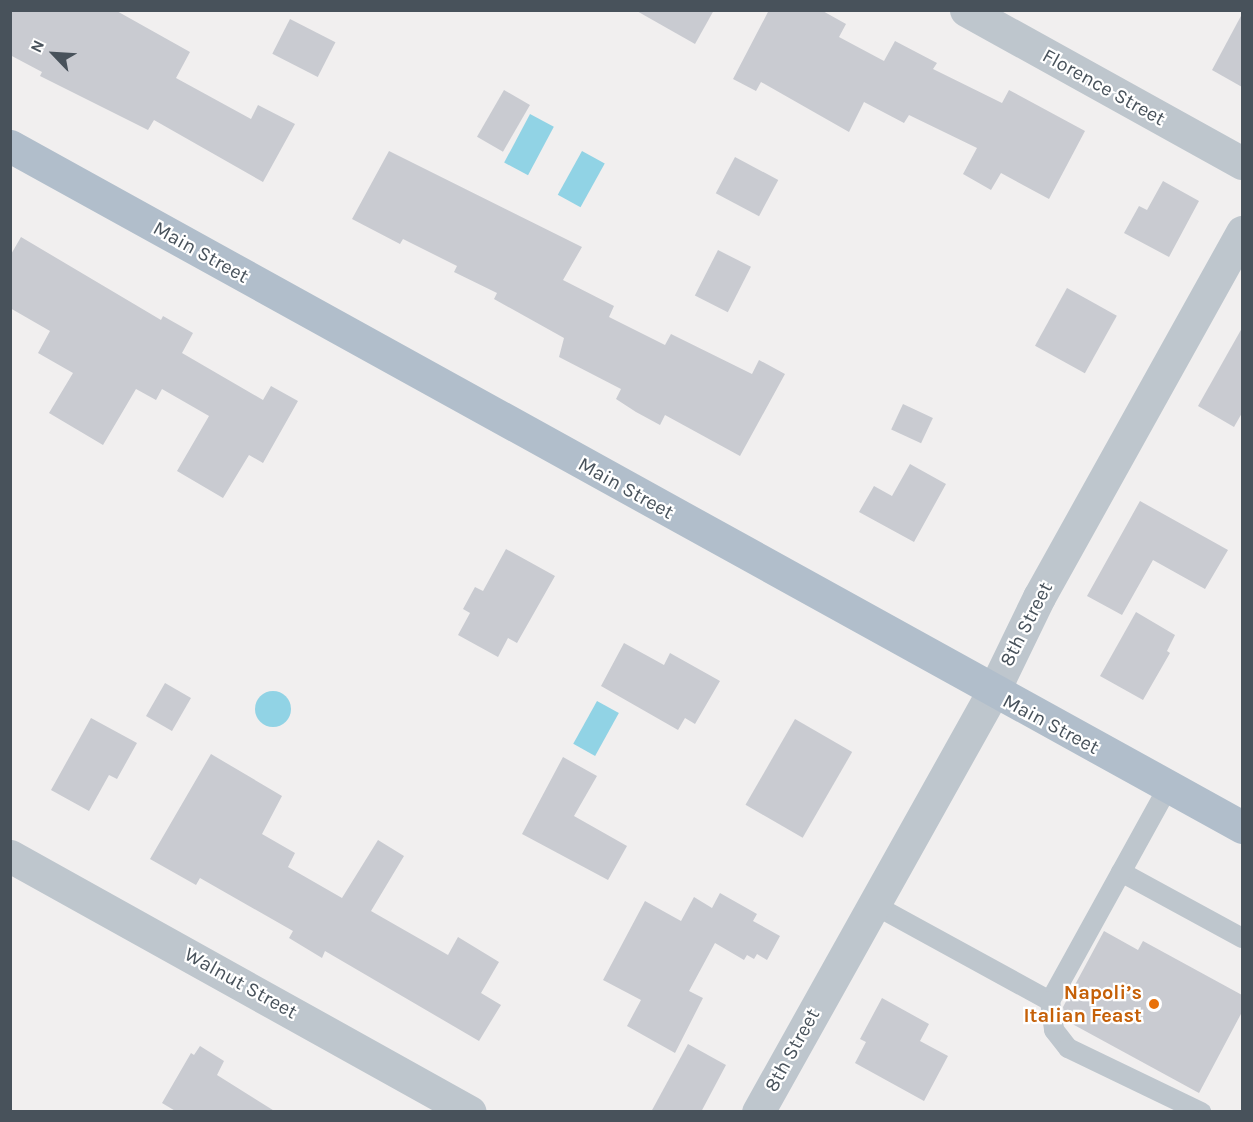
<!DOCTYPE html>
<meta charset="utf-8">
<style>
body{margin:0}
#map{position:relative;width:1253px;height:1122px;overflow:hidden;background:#f1efef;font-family:Karla,sans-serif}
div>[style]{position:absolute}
.water>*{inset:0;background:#91d3e5;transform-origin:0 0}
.round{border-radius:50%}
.building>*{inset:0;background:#c9cbd1;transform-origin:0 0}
.lane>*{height:20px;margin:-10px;padding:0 10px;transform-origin:10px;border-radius:10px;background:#bec6cd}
.street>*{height:33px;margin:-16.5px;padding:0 16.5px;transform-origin:16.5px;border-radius:16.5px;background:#bec6cd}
.primary>*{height:33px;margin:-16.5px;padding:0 16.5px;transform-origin:16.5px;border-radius:16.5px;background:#b1becb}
.dots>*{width:16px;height:16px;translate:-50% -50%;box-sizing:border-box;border:3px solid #fff;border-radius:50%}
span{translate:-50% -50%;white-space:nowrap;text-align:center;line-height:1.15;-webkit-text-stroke:4.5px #fff;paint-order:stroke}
.street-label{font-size:20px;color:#48525b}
.food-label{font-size:20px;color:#c56008;font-weight:700}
.right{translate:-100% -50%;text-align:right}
.frame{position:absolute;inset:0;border:12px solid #48525b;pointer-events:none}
.north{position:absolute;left:24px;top:24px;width:60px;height:60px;-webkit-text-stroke:4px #fff;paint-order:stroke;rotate:295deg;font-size:16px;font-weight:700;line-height:24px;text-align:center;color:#48525b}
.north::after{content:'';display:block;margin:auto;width:21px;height:27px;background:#48525b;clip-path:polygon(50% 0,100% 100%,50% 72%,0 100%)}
</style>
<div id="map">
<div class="water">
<i style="left:530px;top:114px;width:27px;height:55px;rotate:28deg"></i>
<i style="left:582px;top:151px;width:26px;height:50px;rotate:29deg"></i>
<i class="round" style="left:255px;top:691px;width:36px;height:36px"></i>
<i style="left:597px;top:701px;width:25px;height:49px;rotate:29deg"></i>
</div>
<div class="building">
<i style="clip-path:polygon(10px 10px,115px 10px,190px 52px,176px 78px,251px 119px,258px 105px,295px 124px,263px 182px,154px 120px,148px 130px,40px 76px,42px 72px,10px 55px)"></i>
<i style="clip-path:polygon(635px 10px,714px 10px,695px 44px)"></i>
<i style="clip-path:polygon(769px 10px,821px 10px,846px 24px,839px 37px,884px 61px,895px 41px,937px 63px,933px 69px,1002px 103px,1009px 90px,1085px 131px,1049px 199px,1001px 173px,991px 190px,963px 174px,977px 148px,909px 115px,904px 123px,864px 102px,849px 132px,761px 82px,756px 91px,733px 79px)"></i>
<i style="clip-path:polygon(1242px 14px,1242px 87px,1212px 70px)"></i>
<i style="left:290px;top:19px;width:51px;height:39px;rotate:27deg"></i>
<i style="left:504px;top:90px;width:30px;height:54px;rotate:30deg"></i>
<i style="clip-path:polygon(389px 151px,582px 247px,563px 280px,614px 306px,609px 317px,665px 345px,671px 334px,752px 374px,759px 360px,785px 374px,740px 456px,665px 415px,660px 425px,636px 412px,616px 399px,621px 389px,559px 357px,564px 338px,494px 299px,497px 293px,454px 272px,457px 266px,403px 239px,400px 244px,352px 219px)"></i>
<i style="left:735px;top:157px;width:49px;height:41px;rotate:28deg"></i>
<i style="clip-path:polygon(1163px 181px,1199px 201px,1169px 257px,1124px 233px,1139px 206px,1147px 210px)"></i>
<i style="clip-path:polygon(21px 237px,161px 320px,163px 316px,193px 333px,182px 353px,263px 400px,271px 386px,298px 401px,263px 463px,249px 455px,223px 498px,177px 471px,209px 416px,162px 389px,156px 400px,136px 389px,103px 445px,49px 413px,73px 373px,38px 353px,50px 331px,10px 308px,10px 256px)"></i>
<i style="left:718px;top:250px;width:37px;height:51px;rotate:27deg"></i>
<i style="left:1067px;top:288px;width:57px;height:66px;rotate:29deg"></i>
<i style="clip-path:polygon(1242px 328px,1242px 413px,1234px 427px,1198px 406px)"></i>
<i style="left:903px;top:404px;width:33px;height:28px;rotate:25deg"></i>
<i style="clip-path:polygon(910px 464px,946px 484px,914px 542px,859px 512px,874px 486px,892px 496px)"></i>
<i style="clip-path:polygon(1140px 501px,1228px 550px,1205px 589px,1153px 560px,1122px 615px,1087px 596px)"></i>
<i style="clip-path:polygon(506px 549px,555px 576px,517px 643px,508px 638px,498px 657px,458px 635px,470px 613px,463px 609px,475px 587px,483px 591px)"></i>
<i style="clip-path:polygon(1136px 612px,1175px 635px,1167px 651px,1170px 653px,1143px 700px,1100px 676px)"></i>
<i style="clip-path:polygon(624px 643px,664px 665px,670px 653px,720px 681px,695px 724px,685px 718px,678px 730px,601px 686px)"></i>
<i style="left:165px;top:683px;width:30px;height:38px;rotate:30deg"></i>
<i style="clip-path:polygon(91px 718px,137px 743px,117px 779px,109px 775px,89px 811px,51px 790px)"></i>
<i style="left:795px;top:719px;width:66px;height:99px;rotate:30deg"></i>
<i style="clip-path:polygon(211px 754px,282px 796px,262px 834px,295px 853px,288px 867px,342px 898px,378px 840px,404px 856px,371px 911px,448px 955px,458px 937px,499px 962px,481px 993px,501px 1005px,479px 1041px,325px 951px,322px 958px,289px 938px,293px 931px,200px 878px,196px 885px,150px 859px)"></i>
<i style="clip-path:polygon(563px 757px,597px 776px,574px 816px,627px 846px,608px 880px,522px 834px)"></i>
<i style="clip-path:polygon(720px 893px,757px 914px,753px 921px,780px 936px,767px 960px,757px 954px,754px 959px,747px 955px,744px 960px,715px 943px,689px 991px,703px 998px,675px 1053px,627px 1026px,641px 1000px,603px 980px,645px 901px,681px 921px,694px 897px,712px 908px)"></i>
<i style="clip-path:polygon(1104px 931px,1138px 950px,1143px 941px,1242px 995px,1242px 1012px,1199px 1093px,1065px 1020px,1063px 1007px)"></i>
<i style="clip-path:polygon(882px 998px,929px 1024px,920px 1041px,948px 1056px,924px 1101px,855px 1063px,866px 1042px,860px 1039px)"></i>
<i style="clip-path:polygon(688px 1044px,726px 1065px,701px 1112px,651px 1112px)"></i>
<i style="clip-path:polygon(200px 1046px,224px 1061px,217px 1075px,276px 1112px,177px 1112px,162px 1103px,191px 1053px,194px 1055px)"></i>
</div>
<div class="lane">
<i style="left:1121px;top:872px;width:138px;rotate:28.6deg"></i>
<i style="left:871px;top:903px;width:204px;rotate:28.7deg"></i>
<i style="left:1050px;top:1001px;width:244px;rotate:-61.1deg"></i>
<i style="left:1050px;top:1001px;width:29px;rotate:82deg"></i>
<i style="left:1054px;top:1030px;width:23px;rotate:52deg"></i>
<i style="left:1068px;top:1048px;width:148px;rotate:25.7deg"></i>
</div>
<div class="street">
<i style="left:966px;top:10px;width:316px;rotate:29deg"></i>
<i style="left:10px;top:856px;width:526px;rotate:29.1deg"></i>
<i style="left:758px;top:1112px;width:481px;rotate:-60.8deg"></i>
<i style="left:993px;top:692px;width:106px;rotate:-64.2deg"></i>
<i style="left:1039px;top:597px;width:418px;rotate:-60.9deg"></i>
</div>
<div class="primary">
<i style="left:10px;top:146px;width:1408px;rotate:28.93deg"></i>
</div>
<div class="dots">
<i style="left:1154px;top:1004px;background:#e8710a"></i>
</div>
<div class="street-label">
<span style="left:1104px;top:87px;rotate:29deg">Florence Street</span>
<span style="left:201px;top:252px;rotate:29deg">Main Street</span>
<span style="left:626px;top:488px;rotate:29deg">Main Street</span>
<span style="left:1026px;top:624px;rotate:-63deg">8th Street</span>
<span style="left:1051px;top:724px;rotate:28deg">Main Street</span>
<span style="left:241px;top:983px;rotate:29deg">Walnut Street</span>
<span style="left:792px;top:1050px;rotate:-61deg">8th Street</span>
</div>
<div class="food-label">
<span class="right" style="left:1142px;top:1004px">Napoli’s<br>Italian Feast</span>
</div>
<div class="frame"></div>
<div class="north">N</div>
</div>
